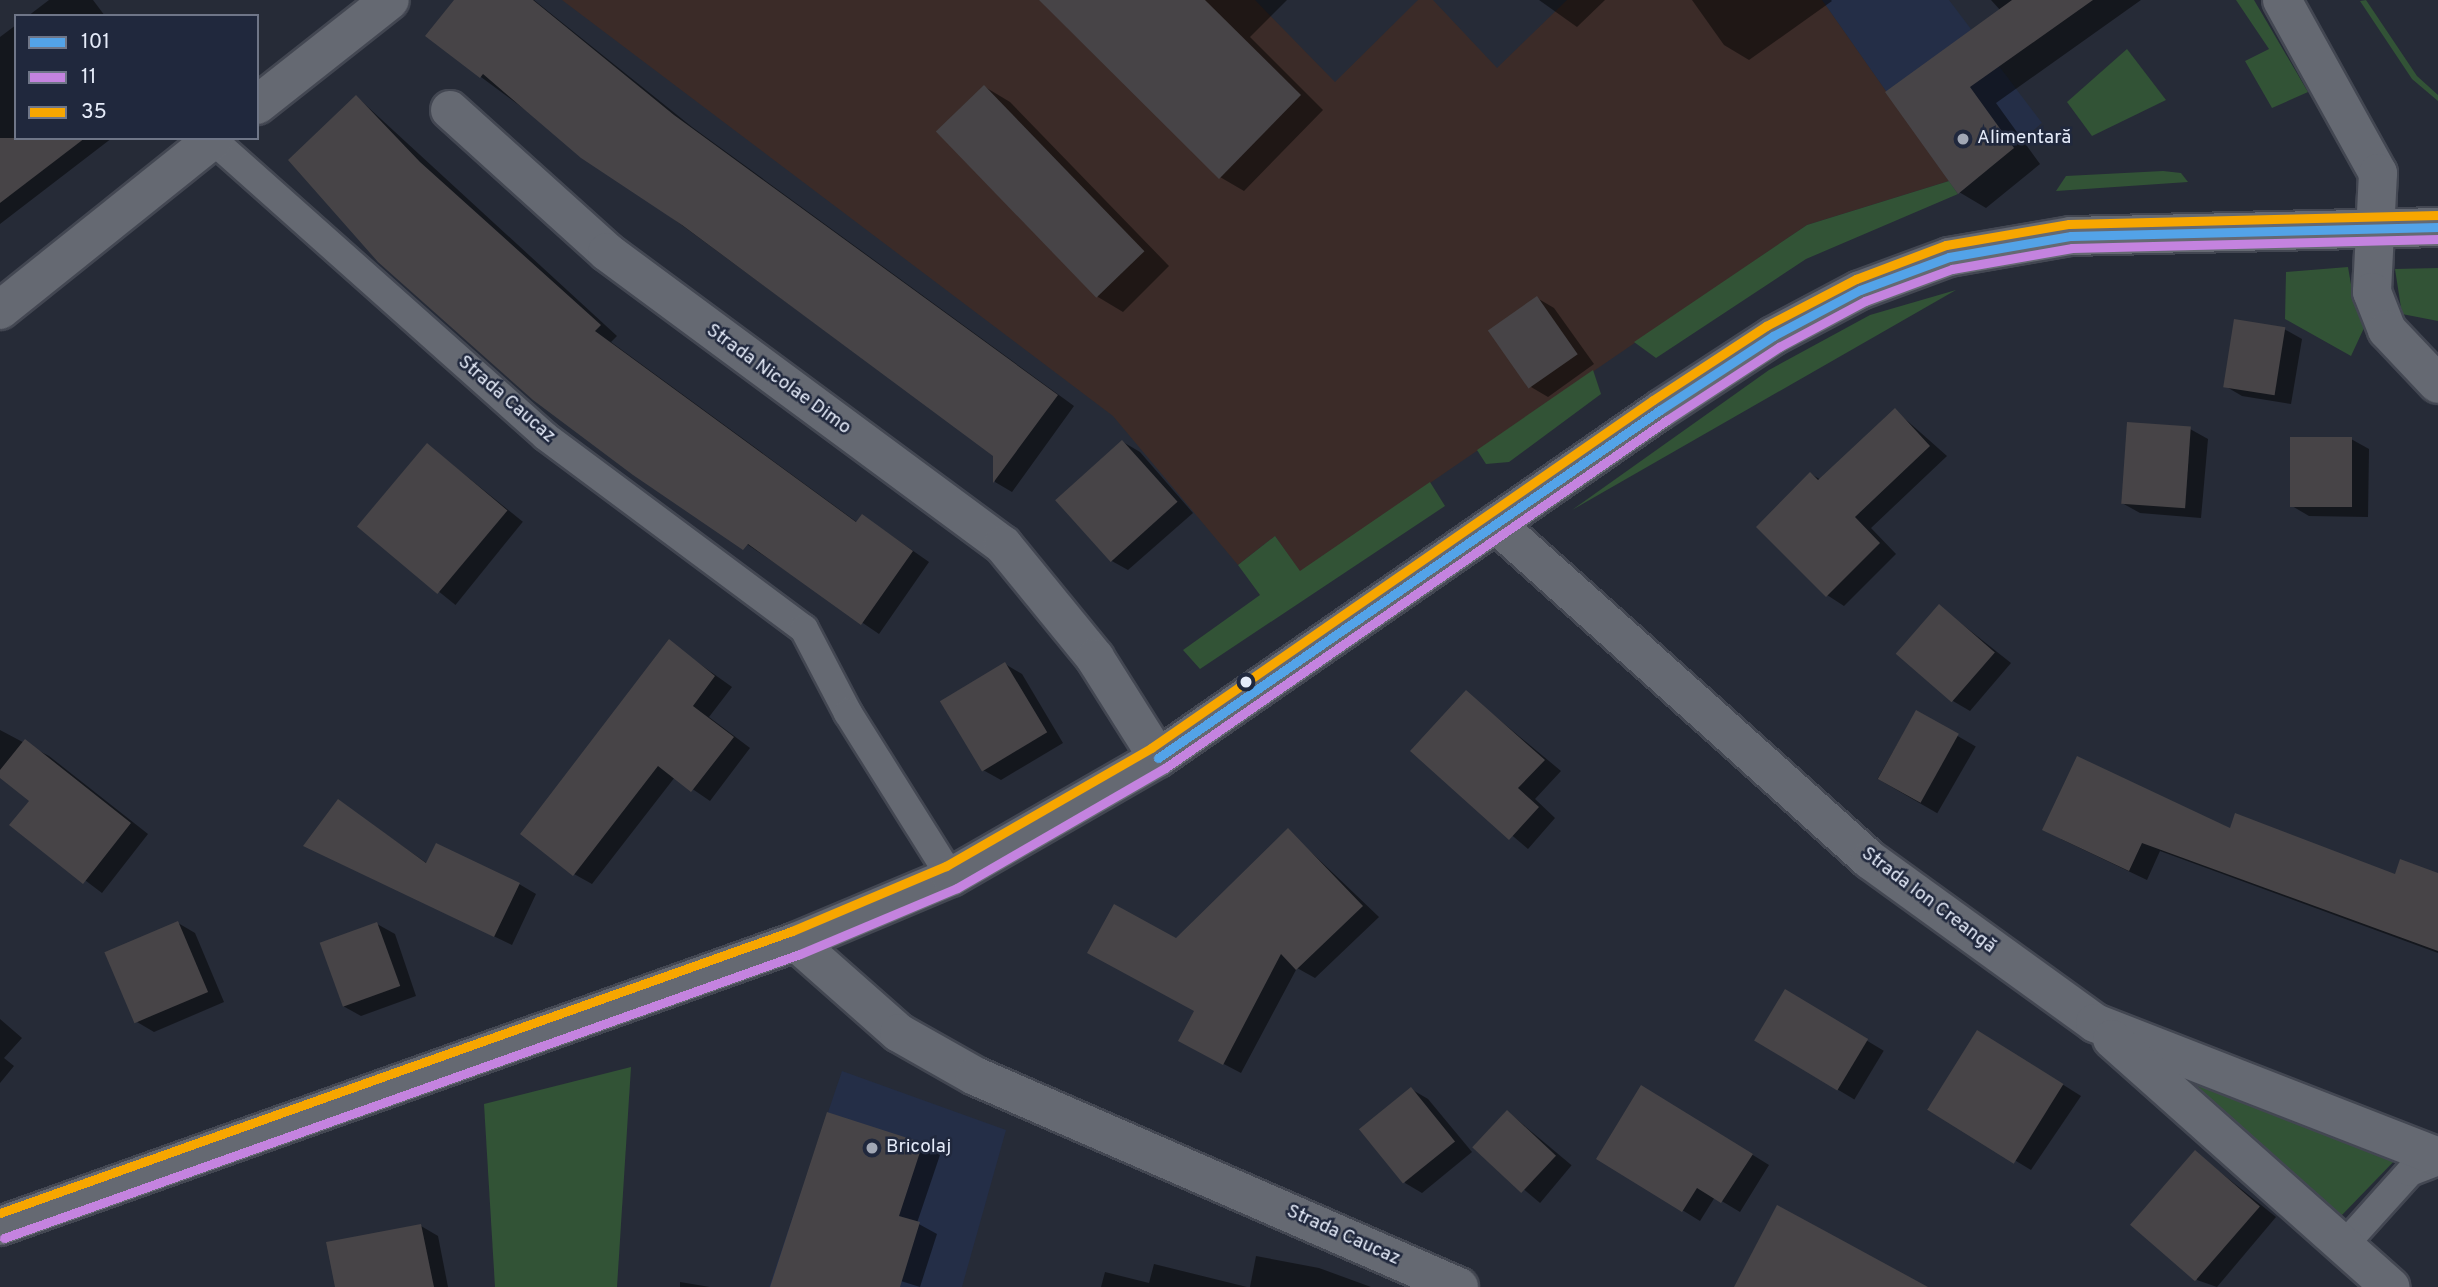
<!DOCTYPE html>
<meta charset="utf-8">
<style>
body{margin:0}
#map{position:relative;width:2438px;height:1287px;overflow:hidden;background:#262b37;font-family:Overpass,sans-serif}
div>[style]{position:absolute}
.built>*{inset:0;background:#242e47}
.industrial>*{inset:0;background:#3b2b28}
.green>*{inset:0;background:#325336}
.shadow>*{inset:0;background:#0007;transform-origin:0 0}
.building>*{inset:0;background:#474447;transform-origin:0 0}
.roads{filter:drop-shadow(2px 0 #434752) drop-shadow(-2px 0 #434752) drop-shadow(0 2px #434752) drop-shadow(0 -2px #434752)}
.service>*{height:28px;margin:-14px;padding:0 14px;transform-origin:14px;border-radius:14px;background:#656972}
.minor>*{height:38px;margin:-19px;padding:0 19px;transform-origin:19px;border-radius:19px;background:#656972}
.tertiary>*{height:38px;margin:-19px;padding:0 19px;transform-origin:19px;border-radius:19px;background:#656972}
.bus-1>*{height:9px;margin:-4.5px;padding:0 4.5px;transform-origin:4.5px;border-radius:4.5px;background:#53a3e8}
.bus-2>*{height:9px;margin:-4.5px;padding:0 4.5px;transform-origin:4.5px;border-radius:4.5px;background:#c483df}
.bus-3>*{height:9px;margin:-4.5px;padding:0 4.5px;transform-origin:4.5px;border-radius:4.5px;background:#f7a600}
.dots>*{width:19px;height:19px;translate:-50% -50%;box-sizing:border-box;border:4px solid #20283d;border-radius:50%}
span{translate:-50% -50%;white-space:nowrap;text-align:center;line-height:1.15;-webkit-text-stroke:5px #20283d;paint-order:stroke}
.poi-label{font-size:19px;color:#e5ebf9}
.left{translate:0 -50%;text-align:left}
.street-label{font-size:19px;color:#e5ebf9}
.legend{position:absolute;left:14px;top:14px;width:245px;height:126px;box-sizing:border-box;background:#20283d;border:2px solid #6f7688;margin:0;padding:9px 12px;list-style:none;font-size:21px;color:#e5ebf9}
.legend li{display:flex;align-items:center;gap:14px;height:35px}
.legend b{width:35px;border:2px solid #6f7688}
</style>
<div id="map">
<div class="built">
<i style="clip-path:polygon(1822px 0,1949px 0,2042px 123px,1958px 194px)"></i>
<i style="clip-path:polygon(842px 1071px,1006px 1130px,962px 1287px,769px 1287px)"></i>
</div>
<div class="industrial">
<i style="clip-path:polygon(562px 0,1255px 0,1335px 82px,1418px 0,1433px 0,1497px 68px,1567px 0,1822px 0,1949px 181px,1807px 225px,1300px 572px,1275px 536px,1238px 565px,1113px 416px)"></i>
</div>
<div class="green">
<i style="clip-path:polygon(2236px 0,2254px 0,2308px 92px,2272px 108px,2245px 61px,2269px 49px)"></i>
<i style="clip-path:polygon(2366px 0,2417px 76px,2438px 95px,2438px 101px,2412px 79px,2360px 1px)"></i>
<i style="clip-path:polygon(2127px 49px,2166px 100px,2092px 136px,2067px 102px)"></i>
<i style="clip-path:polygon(2163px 171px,2181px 173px,2188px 182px,2056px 191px,2066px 176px)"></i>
<i style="clip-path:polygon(1949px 181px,1958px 194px,1806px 259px,1656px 358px,1634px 342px,1807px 225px)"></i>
<i style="clip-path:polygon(2348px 267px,2353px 296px,2370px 315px,2351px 356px,2285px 319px,2286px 272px)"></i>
<i style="clip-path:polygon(2438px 268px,2438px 321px,2402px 314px,2395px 269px)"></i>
<i style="clip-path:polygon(1956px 290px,1572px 510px,1769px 370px,1870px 315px)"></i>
<i style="clip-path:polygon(1593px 370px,1601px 394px,1509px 462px,1486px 464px,1477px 450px)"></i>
<i style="clip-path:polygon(1430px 482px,1445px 506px,1200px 669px,1183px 650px,1260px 595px,1238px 565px,1275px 536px,1300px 571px)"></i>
<i style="clip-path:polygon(2160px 1064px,2399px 1156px,2341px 1216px)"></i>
<i style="clip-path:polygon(631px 1067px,617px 1287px,495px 1287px,484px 1104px)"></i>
</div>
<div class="shadow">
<i style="clip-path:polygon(49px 0,93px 0,105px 16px,28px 16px)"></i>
<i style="clip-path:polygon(456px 0,534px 0,692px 127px,1074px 406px,1012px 492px,995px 482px,995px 456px,481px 77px)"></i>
<i style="clip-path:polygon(1076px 0,1287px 0,1250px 37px,1323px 110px,1244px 191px,1220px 177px)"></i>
<i style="clip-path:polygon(1539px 0,1605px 0,1577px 27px)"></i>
<i style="clip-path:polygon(1692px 0,1831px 0,1832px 1px,1749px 60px,1724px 45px)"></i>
<i style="clip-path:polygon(1991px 0,2141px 0,1996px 103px,2040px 164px,1986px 208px,1959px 192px,1888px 93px,2001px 11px)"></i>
<i style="clip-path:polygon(16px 25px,16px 138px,112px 138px,0 224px,0 37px)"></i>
<i style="clip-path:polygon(985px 87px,1010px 102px,1169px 266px,1123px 312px,1098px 297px)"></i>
<i style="clip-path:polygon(357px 97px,617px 336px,611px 342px,858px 523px,879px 527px,929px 562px,879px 634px,534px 399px)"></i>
<i style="clip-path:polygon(1537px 298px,1554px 308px,1594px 364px,1548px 397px,1531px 387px)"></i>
<i style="clip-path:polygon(2284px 329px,2302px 339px,2291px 404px,2242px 396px,2225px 386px)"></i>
<i style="clip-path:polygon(1895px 410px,1947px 456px,1871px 528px,1896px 554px,1844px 606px,1827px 595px,1811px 474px,1821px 480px)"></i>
<i style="clip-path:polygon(2190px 429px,2208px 439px,2201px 518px,2140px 513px,2122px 503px)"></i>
<i style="clip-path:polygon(2351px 439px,2369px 449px,2368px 517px,2309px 516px,2292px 506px)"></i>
<i style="clip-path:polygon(1123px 442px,1140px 452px,1193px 513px,1128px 570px,1110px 560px,1058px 500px)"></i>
<i style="left:428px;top:445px;width:122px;height:107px;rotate:39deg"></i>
<i style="clip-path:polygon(1939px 606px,2011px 663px,1970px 711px,1953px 701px)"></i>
<i style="clip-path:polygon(669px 642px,732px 687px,709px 717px,750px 748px,710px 801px,675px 777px,592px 884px,574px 874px)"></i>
<i style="clip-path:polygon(1005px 664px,1022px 674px,1063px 743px,1001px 780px,983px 770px)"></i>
<i style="clip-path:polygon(1466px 692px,1561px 771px,1535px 799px,1555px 818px,1528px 849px,1413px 751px)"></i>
<i style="left:1916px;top:712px;width:69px;height:77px;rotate:30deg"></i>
<i style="clip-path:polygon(0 730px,49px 756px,148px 834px,102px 893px,12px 825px,31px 801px,0 776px)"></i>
<i style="clip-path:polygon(339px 802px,428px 864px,519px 884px,536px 894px,512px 945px,306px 846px)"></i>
<i style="clip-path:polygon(1288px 830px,1379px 917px,1315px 978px,1297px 968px,1241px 1073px,1197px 1050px,1196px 1010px,1176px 940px)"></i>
<i style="clip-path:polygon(2231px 830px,2396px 876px,2438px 875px,2438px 953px,2160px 851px,2147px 880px,2061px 839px)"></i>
<i style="clip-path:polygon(178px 923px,195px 933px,224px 1002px,154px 1032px,137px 1022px)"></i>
<i style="clip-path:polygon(377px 924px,395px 934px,416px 996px,361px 1016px,343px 1006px)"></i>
<i style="left:1786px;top:992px;width:114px;height:57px;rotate:31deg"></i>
<i style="clip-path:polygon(0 1019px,22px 1038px,4px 1058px,14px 1066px,0 1083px)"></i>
<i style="clip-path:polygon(1995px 1042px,2081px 1096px,2031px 1170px,1928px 1108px)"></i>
<i style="clip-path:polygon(1411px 1089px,1428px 1099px,1472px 1152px,1422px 1193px,1405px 1183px)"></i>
<i style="clip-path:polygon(1659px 1097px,1769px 1165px,1740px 1212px,1715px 1197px,1700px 1221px,1598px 1158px)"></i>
<i style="left:1508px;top:1112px;width:83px;height:49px;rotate:40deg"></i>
<i style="clip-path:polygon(922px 1145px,940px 1155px,917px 1223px,937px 1234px,920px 1287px,804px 1251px)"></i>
<i style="clip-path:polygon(2195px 1152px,2276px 1217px,2217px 1287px,2197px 1280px)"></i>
<i style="clip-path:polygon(421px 1226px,438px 1236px,448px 1287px,337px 1287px)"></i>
<i style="clip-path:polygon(1256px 1256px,1319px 1268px,1371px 1287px,1250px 1287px)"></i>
<i style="clip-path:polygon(1154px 1264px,1247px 1287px,1101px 1287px,1105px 1272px,1149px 1283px)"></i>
<i style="clip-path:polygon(680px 1282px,710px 1287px,680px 1287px)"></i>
</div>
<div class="building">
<i style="clip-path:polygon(454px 0,533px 0,674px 115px,1058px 395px,993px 483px,993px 456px,682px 225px,581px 158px,483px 74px,480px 78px,425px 36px)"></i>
<i style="clip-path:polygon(1039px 0,1205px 0,1301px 95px,1219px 179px)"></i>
<i style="clip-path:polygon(2012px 0,2093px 0,1970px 87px,2014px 148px,1958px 194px,1885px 92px)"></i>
<i style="left:984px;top:85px;width:231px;height:67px;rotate:46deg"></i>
<i style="clip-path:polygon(356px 95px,420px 162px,601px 325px,595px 331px,856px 522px,862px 514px,913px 551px,861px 625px,748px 544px,743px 550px,633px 475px,533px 400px,378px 262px,288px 160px)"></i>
<i style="clip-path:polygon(0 138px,85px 138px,0 203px)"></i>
<i style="left:1537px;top:296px;width:71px;height:60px;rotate:55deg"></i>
<i style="left:2234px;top:319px;width:52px;height:69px;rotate:9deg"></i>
<i style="clip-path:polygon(1895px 408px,1930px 446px,1855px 517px,1880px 543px,1826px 597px,1756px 527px,1810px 472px,1818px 480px)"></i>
<i style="left:2127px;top:422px;width:64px;height:82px;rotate:4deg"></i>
<i style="left:2290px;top:437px;width:62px;height:70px"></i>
<i style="left:1122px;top:440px;width:83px;height:90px;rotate:48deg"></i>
<i style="left:427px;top:443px;width:105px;height:109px;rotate:40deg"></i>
<i style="left:1939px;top:604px;width:74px;height:66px;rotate:41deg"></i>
<i style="clip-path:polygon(669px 639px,715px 676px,693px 706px,734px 737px,691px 792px,658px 766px,573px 876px,520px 834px)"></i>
<i style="left:1005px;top:662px;width:82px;height:76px;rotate:59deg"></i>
<i style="clip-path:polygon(1466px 690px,1545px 760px,1518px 788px,1539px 807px,1509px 840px,1410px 751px)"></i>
<i style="left:1916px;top:710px;width:49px;height:79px;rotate:29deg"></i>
<i style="clip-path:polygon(25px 739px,131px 823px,83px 884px,9px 825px,29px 801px,0 778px,0 770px)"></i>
<i style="clip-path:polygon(2077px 756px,2230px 828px,2235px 813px,2395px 874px,2400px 859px,2438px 873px,2438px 951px,2142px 843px,2129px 871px,2042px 830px)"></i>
<i style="clip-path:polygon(338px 799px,426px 863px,436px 843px,520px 883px,494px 937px,303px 846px)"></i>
<i style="clip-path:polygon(1288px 828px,1363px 906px,1296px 970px,1281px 954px,1223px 1065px,1178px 1041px,1194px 1011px,1087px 953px,1114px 904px,1176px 938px)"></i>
<i style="left:178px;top:921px;width:77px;height:80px;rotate:67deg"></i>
<i style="left:377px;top:922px;width:68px;height:61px;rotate:70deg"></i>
<i style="left:1785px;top:989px;width:97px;height:60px;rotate:31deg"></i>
<i style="left:1977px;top:1030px;width:102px;height:94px;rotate:32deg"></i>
<i style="clip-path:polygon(1641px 1085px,1753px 1154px,1721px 1203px,1697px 1188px,1682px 1212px,1596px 1159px)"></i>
<i style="left:1411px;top:1087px;width:70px;height:67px;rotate:51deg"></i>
<i style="left:1507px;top:1110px;width:67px;height:51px;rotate:43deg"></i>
<i style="clip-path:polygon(827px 1112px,923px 1143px,899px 1216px,920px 1222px,900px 1287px,770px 1287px)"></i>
<i style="left:2195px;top:1150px;width:86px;height:99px;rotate:41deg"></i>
<i style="clip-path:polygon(1777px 1205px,1838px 1238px,1928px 1287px,1734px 1287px)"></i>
<i style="clip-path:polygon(421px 1224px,434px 1287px,335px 1287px,326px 1242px)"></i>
</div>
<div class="roads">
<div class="service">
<i style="left:213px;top:140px;width:445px;rotate:41.7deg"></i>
<i style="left:545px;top:436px;width:323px;rotate:36.7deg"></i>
<i style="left:804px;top:629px;width:95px;rotate:62.4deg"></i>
<i style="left:848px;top:713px;width:194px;rotate:57.9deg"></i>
<i style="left:2346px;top:1243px;width:96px;rotate:-48deg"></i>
<i style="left:2410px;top:1172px;width:30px;rotate:-21deg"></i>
</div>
<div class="minor">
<i style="left:2282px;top:0;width:198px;rotate:61deg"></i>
<i style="left:2378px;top:173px;width:119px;rotate:92.9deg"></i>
<i style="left:2372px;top:292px;width:41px;rotate:68.5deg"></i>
<i style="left:2387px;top:330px;width:74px;rotate:46.6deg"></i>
<i style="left:257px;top:105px;width:169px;rotate:-38.3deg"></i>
<i style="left:450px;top:110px;width:212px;rotate:42.1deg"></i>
<i style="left:607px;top:252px;width:493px;rotate:36.5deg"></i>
<i style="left:1003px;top:545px;width:146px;rotate:50.8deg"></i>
<i style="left:1095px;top:658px;width:118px;rotate:57.8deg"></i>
<i style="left:0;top:310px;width:275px;rotate:-38.7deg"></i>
<i style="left:1496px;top:524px;width:503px;rotate:41.94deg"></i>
<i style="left:1870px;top:860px;width:278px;rotate:35.9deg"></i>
<i style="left:2095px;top:1023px;width:368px;rotate:21.3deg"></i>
<i style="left:2112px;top:1039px;width:373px;rotate:41.7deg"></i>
</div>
<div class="tertiary">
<i style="left:796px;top:942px;width:137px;rotate:41.5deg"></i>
<i style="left:899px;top:1033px;width:87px;rotate:29.5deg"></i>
<i style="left:975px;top:1076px;width:528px;rotate:23.55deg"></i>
<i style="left:0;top:1226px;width:845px;rotate:-19.64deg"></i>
<i style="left:796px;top:942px;width:168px;rotate:-22.8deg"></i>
<i style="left:951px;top:877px;width:239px;rotate:-29.9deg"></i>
<i style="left:1158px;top:758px;width:611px;rotate:-34.73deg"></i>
<i style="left:1660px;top:410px;width:135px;rotate:-33.2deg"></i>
<i style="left:1773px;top:336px;width:98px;rotate:-27.9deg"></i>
<i style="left:1860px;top:290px;width:95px;rotate:-20.3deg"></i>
<i style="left:1949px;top:257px;width:124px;rotate:-9.8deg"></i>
<i style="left:2071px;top:236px;width:367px;rotate:-1.4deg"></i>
</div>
</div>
<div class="bus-1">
<i style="left:1158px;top:758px;width:611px;rotate:-34.73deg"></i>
<i style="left:1660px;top:410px;width:135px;rotate:-33.2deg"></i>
<i style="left:1773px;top:336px;width:98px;rotate:-27.9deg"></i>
<i style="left:1860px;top:290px;width:95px;rotate:-20.3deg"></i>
<i style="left:1949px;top:257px;width:124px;rotate:-9.8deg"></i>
<i style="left:2071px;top:236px;width:367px;rotate:-1.4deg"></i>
</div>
<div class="bus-2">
<i style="left:4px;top:1238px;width:845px;rotate:-19.64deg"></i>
<i style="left:800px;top:954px;width:170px;rotate:-22.8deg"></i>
<i style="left:957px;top:888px;width:240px;rotate:-30deg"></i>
<i style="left:1165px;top:768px;width:611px;rotate:-34.73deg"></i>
<i style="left:1667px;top:420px;width:134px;rotate:-33.1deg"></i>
<i style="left:1779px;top:347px;width:98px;rotate:-28.1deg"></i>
<i style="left:1865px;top:301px;width:93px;rotate:-20.2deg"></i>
<i style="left:1952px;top:269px;width:122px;rotate:-9.9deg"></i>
<i style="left:2072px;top:248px;width:366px;rotate:-1.4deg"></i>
</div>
<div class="bus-3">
<i style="left:0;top:1213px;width:841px;rotate:-19.6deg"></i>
<i style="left:792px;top:931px;width:167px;rotate:-22.9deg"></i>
<i style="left:946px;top:866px;width:237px;rotate:-29.9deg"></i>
<i style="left:1151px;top:748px;width:611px;rotate:-34.73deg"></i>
<i style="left:1653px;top:400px;width:135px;rotate:-33.2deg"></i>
<i style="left:1766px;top:326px;width:102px;rotate:-27.6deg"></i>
<i style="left:1856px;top:279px;width:96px;rotate:-20.7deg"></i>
<i style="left:1946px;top:245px;width:125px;rotate:-9.7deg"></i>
<i style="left:2069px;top:224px;width:369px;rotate:-1.4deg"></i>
</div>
<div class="dots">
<i style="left:1963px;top:139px;background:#a2a8b5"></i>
<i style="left:1246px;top:682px;background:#e5ebf9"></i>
<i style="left:872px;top:1148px;background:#a2a8b5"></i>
</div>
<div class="poi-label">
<span class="left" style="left:1977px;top:139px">Alimentară</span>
<span class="left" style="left:886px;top:1148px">Bricolaj</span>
</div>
<div class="street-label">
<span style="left:778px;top:380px;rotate:36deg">Strada Nicolae Dimo</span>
<span style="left:506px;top:400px;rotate:41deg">Strada Caucaz</span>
<span style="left:1928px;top:901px;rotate:37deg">Strada Ion Creangă</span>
<span style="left:1343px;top:1236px;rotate:24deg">Strada Caucaz</span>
</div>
<ul class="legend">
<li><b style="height:9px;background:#53a3e8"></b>101</li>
<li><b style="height:9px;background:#c483df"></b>11</li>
<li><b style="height:9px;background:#f7a600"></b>35</li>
</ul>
</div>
